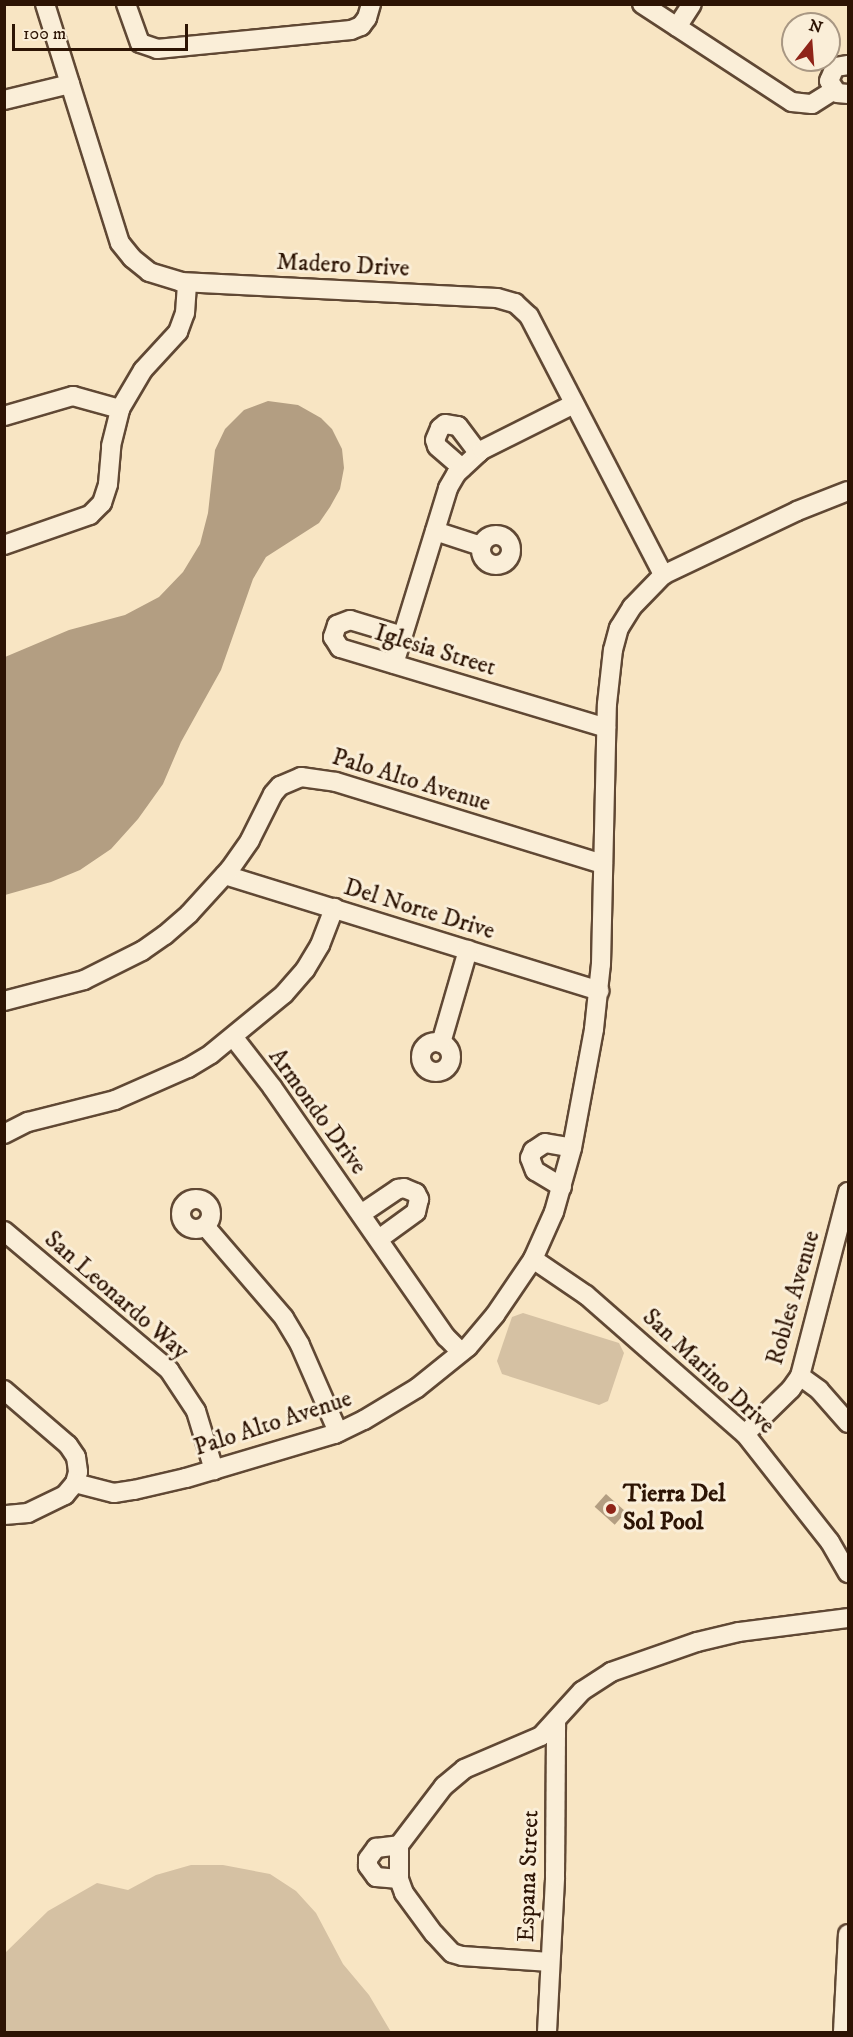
<!DOCTYPE html>
<style>
body{margin:0}
#map{position:relative;width:853px;height:2037px;overflow:hidden;background:#f8e5c3;font-family:"IM FELL DW Pica",serif}
div>[style]{position:absolute}
.green>*{inset:0;background:#d5c1a3}
.water>*{inset:0;background:#b39e82;transform-origin:0 0}
.roads{filter:drop-shadow(2px 0 #604834) drop-shadow(-2px 0 #604834) drop-shadow(0 2px #604834) drop-shadow(0 -2px #604834)}
.minor>*{height:18px;margin:-9px;padding:0 9px;transform-origin:9px;border-radius:9px;background:#faeed8}
.minor>.ring{margin:-9px;padding:0;box-sizing:content-box;background:none;border:18px solid #faeed8;border-radius:50%}
.dots>*{width:16px;height:16px;translate:-50% -50%;box-sizing:border-box;border:3px solid #faeed8;border-radius:50%}
span{translate:-50% -50%;white-space:nowrap;text-align:center;line-height:1.15;-webkit-text-stroke:6px #faeed8;paint-order:stroke}
.street-label{font-size:24px;color:#2d1404}
.poi-label{font-size:24px;color:#2d1404;font-weight:700}
.left{translate:0 -50%;text-align:left}
.frame{position:absolute;inset:0;border:6px solid #2d1404;pointer-events:none}
.north{position:absolute;left:781px;top:12px;width:60px;height:60px;box-sizing:border-box;background:#faeed8;border:2px solid #a89783;border-radius:50%;rotate:17deg;font-size:16px;font-weight:700;line-height:24px;text-align:center;color:#2d1404}
.north::after{content:'';display:block;margin:auto;width:21px;height:27px;background:#8f2418;clip-path:polygon(50% 0,100% 100%,50% 72%,0 100%)}
.scale{position:absolute;left:12px;top:24px;width:176px;height:27px;box-sizing:border-box;border:3px solid #2d1404;border-top:0;padding-left:8px;font-size:18px;line-height:21px;white-space:nowrap;color:#2d1404;-webkit-text-stroke:4px #faeed8;paint-order:stroke}
</style>
<div id="map">
<div class="green">
<i style="clip-path:polygon(523px 1313px,619px 1343px,624px 1353px,608px 1401px,599px 1405px,502px 1374px,497px 1361px,512px 1317px)"></i>
<i style="clip-path:polygon(191px 1865px,223px 1865px,270px 1874px,296px 1891px,316px 1913px,343px 1964px,369px 1995px,391px 2032px,5px 2032px,5px 1953px,48px 1911px,97px 1883px,128px 1890px,156px 1875px)"></i>
</div>
<div class="water">
<i style="clip-path:polygon(268px 401px,298px 405px,321px 418px,332px 429px,342px 449px,344px 468px,340px 489px,330px 507px,319px 523px,266px 557px,253px 579px,221px 670px,181px 742px,163px 784px,138px 819px,111px 849px,80px 870px,51px 882px,5px 895px,5px 657px,69px 630px,125px 615px,159px 597px,183px 572px,200px 544px,208px 513px,215px 450px,225px 429px,244px 410px)"></i>
<i style="left:606px;top:1494px;width:27px;height:17px;rotate:42deg"></i>
</div>
<div class="roads">
<div class="minor">
<i style="left:45px;top:4px;width:250px;rotate:72.6deg"></i>
<i style="left:120px;top:243px;width:19px;rotate:51deg"></i>
<i style="left:132px;top:258px;width:22px;rotate:39deg"></i>
<i style="left:149px;top:272px;width:34px;rotate:17deg"></i>
<i style="left:181px;top:282px;width:316px;rotate:2.9deg"></i>
<i style="left:497px;top:298px;width:19px;rotate:16deg"></i>
<i style="left:515px;top:303px;width:19px;rotate:43deg"></i>
<i style="left:529px;top:316px;width:292px;rotate:62.6deg"></i>
<i style="left:126px;top:4px;width:41px;rotate:70.3deg"></i>
<i style="left:140px;top:43px;width:18px;rotate:19deg"></i>
<i style="left:157px;top:49px;width:195px;rotate:-5.6deg"></i>
<i style="left:351px;top:30px;width:11px;rotate:-22deg"></i>
<i style="left:361px;top:26px;width:10px;rotate:-53deg"></i>
<i style="left:367px;top:18px;width:15px;rotate:-74deg"></i>
<i style="left:642px;top:4px;width:179px;rotate:33.2deg"></i>
<i style="left:792px;top:102px;width:20px;rotate:6deg"></i>
<i style="left:812px;top:104px;width:26px;rotate:-32deg"></i>
<i style="left:677px;top:27px;width:27px;rotate:-57deg"></i>
<i style="left:848px;top:65px;width:13px;rotate:171deg"></i>
<i style="left:835px;top:67px;width:15px;rotate:113deg"></i>
<i style="left:829px;top:81px;width:14px;rotate:56deg"></i>
<i style="left:837px;top:93px;width:11px;rotate:5deg"></i>
<i style="left:4px;top:100px;width:68px;rotate:-13.6deg"></i>
<i style="left:4px;top:416px;width:72px;rotate:-16.2deg"></i>
<i style="left:73px;top:396px;width:49px;rotate:15.5deg"></i>
<i style="left:462px;top:468px;width:33px;rotate:-139deg"></i>
<i style="left:437px;top:446px;width:6px;rotate:-108deg"></i>
<i style="left:435px;top:440px;width:13px;rotate:-67deg"></i>
<i style="left:440px;top:428px;width:6px;rotate:-39deg"></i>
<i style="left:445px;top:424px;width:13px;rotate:9deg"></i>
<i style="left:458px;top:426px;width:34px;rotate:53deg"></i>
<i style="left:435px;top:531px;width:48px;rotate:18.1deg"></i>
<i class="ring" style="left:481px;top:535px;width:12px;height:12px"></i>
<i style="left:4px;top:545px;width:91px;rotate:-19.2deg"></i>
<i style="left:90px;top:515px;width:17px;rotate:-45deg"></i>
<i style="left:102px;top:503px;width:20px;rotate:-72deg"></i>
<i style="left:108px;top:484px;width:38px;rotate:-85deg"></i>
<i style="left:111px;top:446px;width:38px;rotate:-76deg"></i>
<i style="left:120px;top:409px;width:45px;rotate:-59.5deg"></i>
<i style="left:143px;top:370px;width:52px;rotate:-47.4deg"></i>
<i style="left:178px;top:332px;width:20px;rotate:-70deg"></i>
<i style="left:185px;top:313px;width:30px;rotate:-86deg"></i>
<i style="left:403px;top:636px;width:55px;rotate:-163.2deg"></i>
<i style="left:350px;top:620px;width:14px;rotate:159deg"></i>
<i style="left:337px;top:625px;width:13px;rotate:108deg"></i>
<i style="left:333px;top:637px;width:13px;rotate:58deg"></i>
<i style="left:340px;top:648px;width:278px;rotate:16.7deg"></i>
<i style="left:394px;top:664px;width:184px;rotate:-72.9deg"></i>
<i style="left:448px;top:488px;width:16px;rotate:-60deg"></i>
<i style="left:456px;top:474px;width:35px;rotate:-43deg"></i>
<i style="left:482px;top:450px;width:103px;rotate:-26.6deg"></i>
<i style="left:225px;top:875px;width:392px;rotate:17.2deg"></i>
<i style="left:4px;top:1001px;width:83px;rotate:-14.7deg"></i>
<i style="left:84px;top:980px;width:65px;rotate:-26.6deg"></i>
<i style="left:142px;top:951px;width:28px;rotate:-35deg"></i>
<i style="left:165px;top:935px;width:32px;rotate:-41deg"></i>
<i style="left:189px;top:914px;width:61px;rotate:-47.7deg"></i>
<i style="left:230px;top:869px;width:35px;rotate:-55deg"></i>
<i style="left:250px;top:840px;width:51px;rotate:-63.4deg"></i>
<i style="left:273px;top:794px;width:11px;rotate:-49deg"></i>
<i style="left:280px;top:786px;width:23px;rotate:-23deg"></i>
<i style="left:301px;top:777px;width:35px;rotate:8deg"></i>
<i style="left:336px;top:782px;width:279px;rotate:17.1deg"></i>
<i style="left:234px;top:1038px;width:62px;rotate:52.2deg"></i>
<i style="left:272px;top:1087px;width:305px;rotate:55.2deg"></i>
<i style="left:446px;top:1337px;width:21px;rotate:45deg"></i>
<i class="ring" style="left:421px;top:1042px;width:12px;height:12px"></i>
<i style="left:441px;top:1043px;width:97px;rotate:-73.8deg"></i>
<i style="left:4px;top:1134px;width:27px;rotate:-27deg"></i>
<i style="left:28px;top:1122px;width:90px;rotate:-14.2deg"></i>
<i style="left:115px;top:1100px;width:80px;rotate:-23.7deg"></i>
<i style="left:188px;top:1068px;width:27px;rotate:-31deg"></i>
<i style="left:211px;top:1054px;width:94px;rotate:-39.4deg"></i>
<i style="left:284px;top:994px;width:32px;rotate:-49deg"></i>
<i style="left:305px;top:970px;width:29px;rotate:-59deg"></i>
<i style="left:320px;top:945px;width:40px;rotate:-69deg"></i>
<i style="left:562px;top:1187px;width:31px;rotate:-149deg"></i>
<i style="left:535px;top:1171px;width:14px;rotate:-111deg"></i>
<i style="left:530px;top:1158px;width:8px;rotate:-67deg"></i>
<i style="left:533px;top:1151px;width:14px;rotate:-34deg"></i>
<i style="left:545px;top:1143px;width:27px;rotate:10deg"></i>
<i class="ring" style="left:181px;top:1199px;width:12px;height:12px"></i>
<i style="left:361px;top:1214px;width:45px;rotate:-34deg"></i>
<i style="left:398px;top:1189px;width:6px;rotate:-9deg"></i>
<i style="left:404px;top:1188px;width:13px;rotate:23deg"></i>
<i style="left:416px;top:1193px;width:7px;rotate:63deg"></i>
<i style="left:419px;top:1199px;width:13px;rotate:103deg"></i>
<i style="left:416px;top:1212px;width:46px;rotate:143.9deg"></i>
<i style="left:205px;top:1226px;width:121px;rotate:49.3deg"></i>
<i style="left:284px;top:1318px;width:31px;rotate:59deg"></i>
<i style="left:300px;top:1345px;width:95px;rotate:66.4deg"></i>
<i style="left:4px;top:1231px;width:216px;rotate:40.1deg"></i>
<i style="left:169px;top:1370px;width:49px;rotate:56.6deg"></i>
<i style="left:196px;top:1411px;width:62px;rotate:73deg"></i>
<i style="left:533px;top:1259px;width:64px;rotate:34.2deg"></i>
<i style="left:586px;top:1295px;width:211px;rotate:41.2deg"></i>
<i style="left:745px;top:1434px;width:137px;rotate:51.8deg"></i>
<i style="left:830px;top:1542px;width:36px;rotate:60deg"></i>
<i style="left:800px;top:1376px;width:24px;rotate:36deg"></i>
<i style="left:819px;top:1390px;width:44px;rotate:48.7deg"></i>
<i style="left:4px;top:1390px;width:84px;rotate:40.7deg"></i>
<i style="left:68px;top:1445px;width:14px;rotate:56deg"></i>
<i style="left:76px;top:1457px;width:15px;rotate:82deg"></i>
<i style="left:78px;top:1472px;width:11px;rotate:105deg"></i>
<i style="left:75px;top:1483px;width:16px;rotate:130deg"></i>
<i style="left:65px;top:1495px;width:41px;rotate:154.1deg"></i>
<i style="left:28px;top:1513px;width:24px;rotate:175deg"></i>
<i style="left:745px;top:1434px;width:64px;rotate:-44.4deg"></i>
<i style="left:791px;top:1389px;width:16px;rotate:-55deg"></i>
<i style="left:800px;top:1376px;width:190px;rotate:-75.4deg"></i>
<i style="left:75px;top:1483px;width:40px;rotate:14.4deg"></i>
<i style="left:114px;top:1493px;width:20px;rotate:-9deg"></i>
<i style="left:134px;top:1490px;width:53px;rotate:-13deg"></i>
<i style="left:186px;top:1478px;width:155px;rotate:-16.5deg"></i>
<i style="left:335px;top:1434px;width:32px;rotate:-26deg"></i>
<i style="left:364px;top:1420px;width:62px;rotate:-31.1deg"></i>
<i style="left:417px;top:1388px;width:65px;rotate:-38.8deg"></i>
<i style="left:468px;top:1347px;width:42px;rotate:-49.8deg"></i>
<i style="left:495px;top:1315px;width:68px;rotate:-55.8deg"></i>
<i style="left:533px;top:1259px;width:51px;rotate:-65.9deg"></i>
<i style="left:554px;top:1212px;width:66px;rotate:-74.3deg"></i>
<i style="left:572px;top:1148px;width:121px;rotate:-79.5deg"></i>
<i style="left:594px;top:1029px;width:65px;rotate:-83.9deg"></i>
<i style="left:601px;top:964px;width:260px;rotate:-88.7deg"></i>
<i style="left:607px;top:704px;width:54px;rotate:-83.7deg"></i>
<i style="left:613px;top:650px;width:23px;rotate:-75deg"></i>
<i style="left:619px;top:628px;width:25px;rotate:-58deg"></i>
<i style="left:632px;top:607px;width:45px;rotate:-45.9deg"></i>
<i style="left:663px;top:575px;width:148px;rotate:-25.5deg"></i>
<i style="left:797px;top:511px;width:55px;rotate:-21.4deg"></i>
<i style="left:399px;top:1879px;width:23px;rotate:-175deg"></i>
<i style="left:376px;top:1877px;width:14px;rotate:-126deg"></i>
<i style="left:368px;top:1866px;width:7px;rotate:-90deg"></i>
<i style="left:368px;top:1859px;width:14px;rotate:-54deg"></i>
<i style="left:376px;top:1848px;width:23px;rotate:-7deg"></i>
<i style="left:550px;top:1962px;width:88px;rotate:-176.1deg"></i>
<i style="left:462px;top:1956px;width:10px;rotate:-163deg"></i>
<i style="left:452px;top:1953px;width:26px;rotate:-133deg"></i>
<i style="left:434px;top:1934px;width:51px;rotate:-126.2deg"></i>
<i style="left:404px;top:1893px;width:15px;rotate:-110deg"></i>
<i style="left:399px;top:1879px;width:34px;rotate:-90deg"></i>
<i style="left:399px;top:1845px;width:74px;rotate:-52.7deg"></i>
<i style="left:444px;top:1786px;width:26px;rotate:-40deg"></i>
<i style="left:464px;top:1769px;width:84px;rotate:-23.2deg"></i>
<i style="left:541px;top:1736px;width:61px;rotate:-47.7deg"></i>
<i style="left:582px;top:1691px;width:35px;rotate:-33deg"></i>
<i style="left:611px;top:1672px;width:91px;rotate:-19.2deg"></i>
<i style="left:697px;top:1642px;width:43px;rotate:-13.4deg"></i>
<i style="left:739px;top:1632px;width:110px;rotate:-7.3deg"></i>
<i style="left:547px;top:2032px;width:155px;rotate:-87deg"></i>
<i style="left:555px;top:1877px;width:155px;rotate:-89.6deg"></i>
<i style="left:843px;top:2032px;width:98px;rotate:-87.1deg"></i>
</div>
</div>
<div class="dots">
<i style="left:611px;top:1509px;background:#8f2418"></i>
</div>
<div class="street-label">
<span style="left:343px;top:266px;rotate:3deg">Madero Drive</span>
<span style="left:435px;top:651px;rotate:17deg">Iglesia Street</span>
<span style="left:411px;top:781px;rotate:17deg">Palo Alto Avenue</span>
<span style="left:419px;top:910px;rotate:17deg">Del Norte Drive</span>
<span style="left:317px;top:1112px;rotate:54deg">Armondo Drive</span>
<span style="left:116px;top:1296px;rotate:41deg">San Leonardo Way</span>
<span style="left:794px;top:1298px;rotate:-74deg">Robles Avenue</span>
<span style="left:708px;top:1372px;rotate:43deg">San Marino Drive</span>
<span style="left:273px;top:1424px;rotate:-18deg">Palo Alto Avenue</span>
<span style="left:529px;top:1876px;rotate:-88deg">Espana Street</span>
</div>
<div class="poi-label">
<span class="left" style="left:623px;top:1509px">Tierra Del<br>Sol Pool</span>
</div>
<div class="frame"></div>
<div class="north">N</div>
<div class="scale">100 m</div>
</div>
